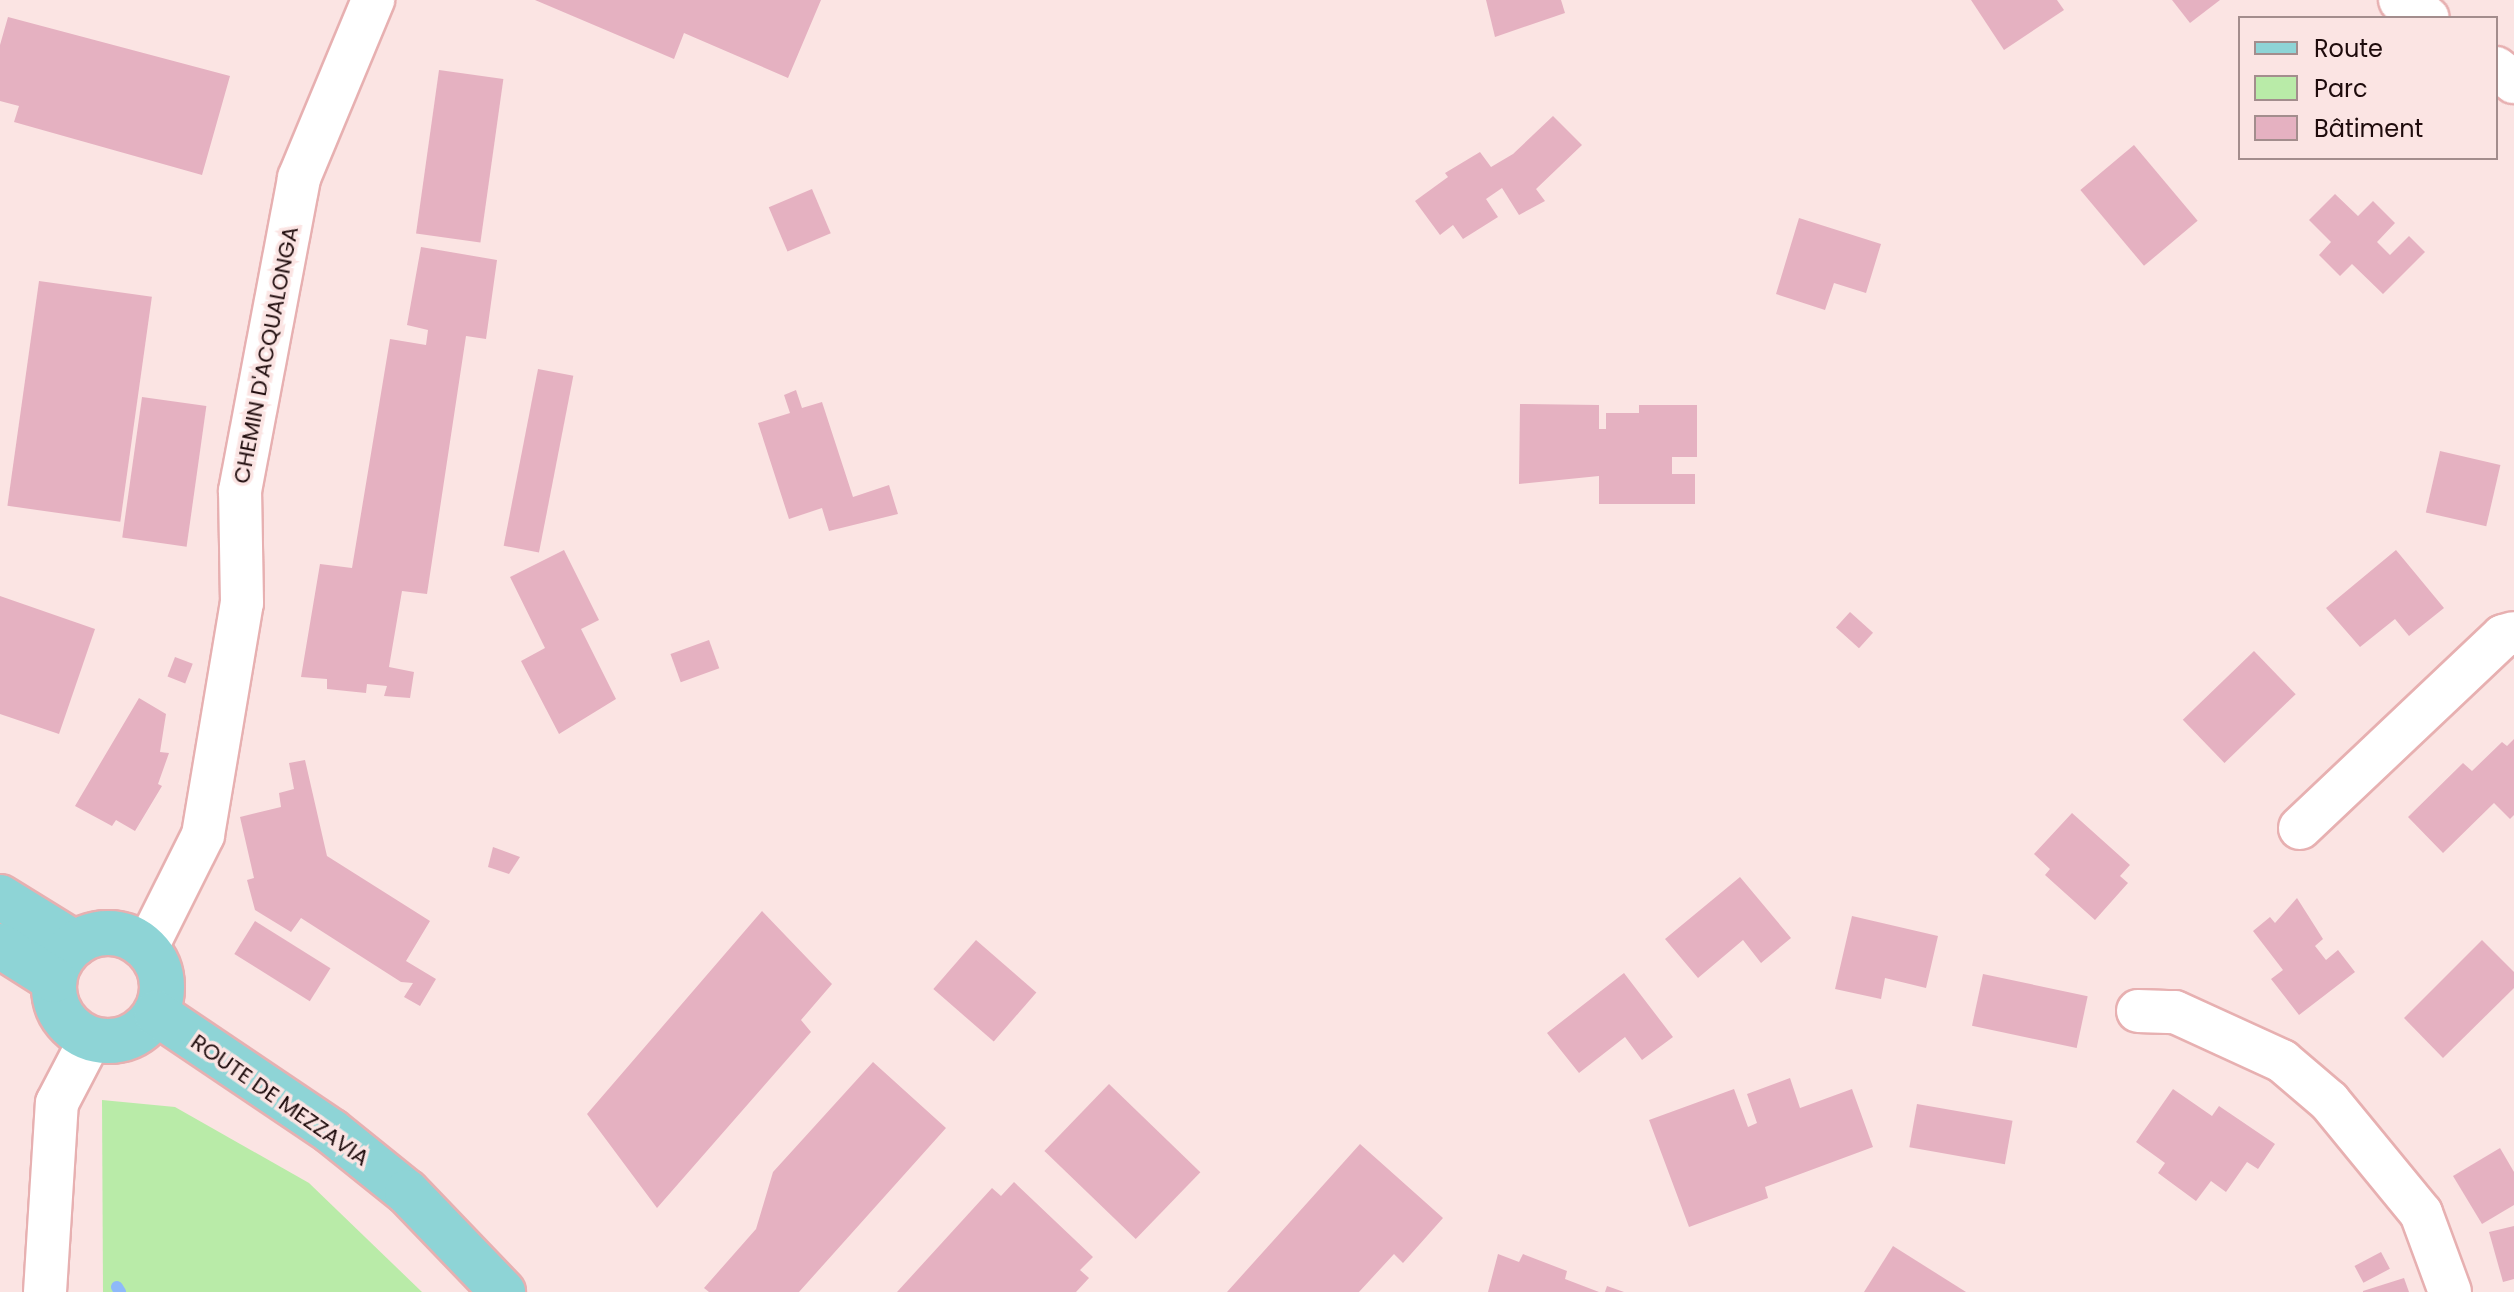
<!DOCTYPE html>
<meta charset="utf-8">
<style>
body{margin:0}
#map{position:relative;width:2514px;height:1292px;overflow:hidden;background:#fbe4e3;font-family:Poppins,sans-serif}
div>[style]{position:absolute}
.green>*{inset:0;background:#b9eba8}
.stream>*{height:12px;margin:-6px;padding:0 6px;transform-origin:6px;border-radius:6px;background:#8eb9f9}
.building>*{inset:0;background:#e5b1c1;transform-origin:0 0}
.roads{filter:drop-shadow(2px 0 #e7b0b1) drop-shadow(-2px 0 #e7b0b1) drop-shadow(0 2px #e7b0b1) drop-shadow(0 -2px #e7b0b1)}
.minor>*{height:42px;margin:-21px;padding:0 21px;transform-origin:21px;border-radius:21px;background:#fff}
.primary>*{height:44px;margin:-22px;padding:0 22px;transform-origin:22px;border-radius:22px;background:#8ed4d6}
.primary>.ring{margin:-22px;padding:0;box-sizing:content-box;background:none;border:44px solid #8ed4d6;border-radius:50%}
span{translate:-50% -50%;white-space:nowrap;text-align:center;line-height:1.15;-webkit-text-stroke:7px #fbe4e3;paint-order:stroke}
.street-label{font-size:22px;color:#1e0b0c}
.legend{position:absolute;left:2238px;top:16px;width:260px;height:144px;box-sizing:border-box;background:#fbe4e3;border:2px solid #a38d8d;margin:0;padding:10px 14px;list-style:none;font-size:24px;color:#1e0b0c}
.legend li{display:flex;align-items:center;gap:16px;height:40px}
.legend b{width:40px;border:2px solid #a38d8d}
</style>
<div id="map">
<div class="green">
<i style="clip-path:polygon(102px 1100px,175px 1107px,309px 1183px,422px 1292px,103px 1292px)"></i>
</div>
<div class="stream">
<i style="left:117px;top:1287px;width:6px;rotate:59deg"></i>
</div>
<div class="building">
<i style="clip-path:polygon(535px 0,821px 0,788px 78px,684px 33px,674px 59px)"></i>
<i style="clip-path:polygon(1486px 0,1561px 0,1565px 13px,1495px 37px)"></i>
<i style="clip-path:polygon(1971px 0,2057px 0,2064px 10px,2004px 50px)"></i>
<i style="clip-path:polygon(2172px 0,2220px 0,2190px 23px)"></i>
<i style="clip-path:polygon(8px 17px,230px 76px,202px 175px,14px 122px,19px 106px,0 101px,0 45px)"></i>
<i style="left:439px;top:70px;width:65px;height:165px;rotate:8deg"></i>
<i style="clip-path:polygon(1553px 116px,1582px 145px,1536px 189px,1545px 201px,1519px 215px,1502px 188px,1486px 199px,1498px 217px,1463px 239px,1453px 225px,1440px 235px,1415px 201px,1448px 177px,1445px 173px,1480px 152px,1491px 167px,1513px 154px)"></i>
<i style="left:2134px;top:145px;width:99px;height:70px;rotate:50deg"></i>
<i style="left:812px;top:189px;width:48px;height:47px;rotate:67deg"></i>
<i style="clip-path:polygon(2335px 194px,2358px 216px,2373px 201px,2395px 223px,2377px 242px,2390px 255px,2409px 236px,2425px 252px,2383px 294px,2352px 264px,2340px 276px,2319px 255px,2331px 242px,2309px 220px)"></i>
<i style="clip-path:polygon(1799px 218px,1881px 244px,1866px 293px,1834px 283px,1825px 310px,1776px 294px)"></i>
<i style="clip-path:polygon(421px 247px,497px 260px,486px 339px,466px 336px,427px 594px,402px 591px,389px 667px,414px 672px,410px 698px,384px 696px,387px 686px,367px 684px,366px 693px,327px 689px,327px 679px,301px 677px,320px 564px,352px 568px,390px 339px,426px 345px,428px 330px,407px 325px)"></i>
<i style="left:39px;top:281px;width:114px;height:227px;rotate:8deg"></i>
<i style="left:538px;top:369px;width:36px;height:180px;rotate:11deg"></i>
<i style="clip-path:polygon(796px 390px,802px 408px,822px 402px,853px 497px,889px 485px,898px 514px,829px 531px,822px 508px,789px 519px,758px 423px,790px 413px,784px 395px)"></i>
<i style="left:142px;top:397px;width:65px;height:142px;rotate:8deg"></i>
<i style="clip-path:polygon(1520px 404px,1599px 405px,1599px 429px,1606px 429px,1606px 413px,1639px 413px,1639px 405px,1697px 405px,1697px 457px,1672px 457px,1672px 474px,1695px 474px,1695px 504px,1599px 504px,1599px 476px,1519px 484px)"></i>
<i style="left:2440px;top:451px;width:62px;height:63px;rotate:13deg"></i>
<i style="clip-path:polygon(564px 550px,599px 620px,581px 629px,616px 699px,559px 734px,521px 661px,545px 648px,510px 577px)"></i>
<i style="clip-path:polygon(2396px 550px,2444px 608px,2409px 636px,2395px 619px,2360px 647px,2326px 608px)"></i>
<i style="clip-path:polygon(0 596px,95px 629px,59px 734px,0 714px)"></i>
<i style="left:1850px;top:612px;width:31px;height:21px;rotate:42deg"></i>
<i style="left:709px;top:640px;width:30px;height:41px;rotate:70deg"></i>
<i style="left:2254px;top:651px;width:60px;height:99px;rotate:46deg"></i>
<i style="left:175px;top:657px;width:19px;height:21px;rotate:21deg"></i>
<i style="clip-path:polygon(139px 698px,166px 714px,160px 752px,169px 753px,158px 784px,162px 786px,135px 831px,116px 820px,112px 826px,75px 806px)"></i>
<i style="clip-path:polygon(2514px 739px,2514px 815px,2510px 819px,2494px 803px,2443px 853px,2408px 817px,2463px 763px,2472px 771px,2502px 742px,2507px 746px)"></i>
<i style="clip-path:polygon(305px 760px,327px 856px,430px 921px,406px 961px,436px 979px,420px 1006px,404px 997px,413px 983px,401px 982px,301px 918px,291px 932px,255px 910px,247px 880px,254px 878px,240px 817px,281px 807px,279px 793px,294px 789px,289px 763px)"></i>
<i style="clip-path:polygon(2072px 813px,2130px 865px,2120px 876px,2128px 883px,2095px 920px,2045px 875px,2050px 869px,2034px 854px)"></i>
<i style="clip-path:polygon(493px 847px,520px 857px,509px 874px,488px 867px)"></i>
<i style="clip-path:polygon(1740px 877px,1791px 938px,1761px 963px,1743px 940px,1698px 978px,1665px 939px)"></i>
<i style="clip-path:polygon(2297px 898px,2323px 939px,2315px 946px,2326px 960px,2338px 950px,2355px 972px,2299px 1015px,2271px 979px,2283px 970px,2253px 931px,2270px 917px,2275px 923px)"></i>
<i style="clip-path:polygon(762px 911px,832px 984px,801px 1020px,811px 1032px,657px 1208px,587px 1114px)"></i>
<i style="clip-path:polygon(1852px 916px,1938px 936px,1926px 988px,1885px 978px,1881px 999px,1835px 989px)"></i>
<i style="left:255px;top:921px;width:89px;height:39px;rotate:32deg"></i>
<i style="left:976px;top:940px;width:80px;height:65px;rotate:41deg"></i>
<i style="clip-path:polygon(2482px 940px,2514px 972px,2514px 988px,2443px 1058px,2404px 1018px)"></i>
<i style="clip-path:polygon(1624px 973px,1673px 1037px,1642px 1060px,1625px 1037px,1579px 1073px,1547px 1033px)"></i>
<i style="left:1983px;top:974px;width:107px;height:53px;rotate:12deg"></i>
<i style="clip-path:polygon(873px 1062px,946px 1128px,799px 1292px,709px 1292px,704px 1288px,756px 1229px,773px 1172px)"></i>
<i style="clip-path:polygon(1790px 1078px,1800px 1108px,1852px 1089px,1873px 1147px,1765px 1187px,1768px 1198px,1689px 1227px,1649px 1120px,1734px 1089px,1748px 1127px,1757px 1123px,1747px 1094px)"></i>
<i style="left:1109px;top:1084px;width:127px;height:93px;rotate:44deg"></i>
<i style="clip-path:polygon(2173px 1089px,2212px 1116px,2219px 1106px,2275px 1144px,2258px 1169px,2247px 1162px,2226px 1192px,2211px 1181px,2196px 1201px,2158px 1173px,2165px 1163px,2136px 1142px)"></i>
<i style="left:1917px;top:1104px;width:97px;height:44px;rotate:10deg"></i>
<i style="clip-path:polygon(1360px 1144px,1443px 1218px,1403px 1263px,1394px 1254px,1359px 1292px,1227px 1292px)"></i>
<i style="clip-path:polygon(2500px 1148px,2514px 1172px,2514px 1205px,2482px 1224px,2453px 1176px)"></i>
<i style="clip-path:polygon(1014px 1182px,1093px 1257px,1080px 1270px,1089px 1278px,1076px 1292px,897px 1292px,992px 1188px,1001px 1196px)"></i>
<i style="clip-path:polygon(2514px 1226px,2514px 1279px,2503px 1282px,2489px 1232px)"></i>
<i style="clip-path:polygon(1893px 1246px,1966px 1292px,1864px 1292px)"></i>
<i style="left:2381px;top:1252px;width:19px;height:30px;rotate:62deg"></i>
<i style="clip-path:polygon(1498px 1254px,1519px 1262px,1523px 1254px,1567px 1271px,1565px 1279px,1599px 1292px,1488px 1292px)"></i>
<i style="clip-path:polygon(2404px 1278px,2409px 1292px,2363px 1292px,2363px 1291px)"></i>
<i style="clip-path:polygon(1607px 1286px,1624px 1292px,1605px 1292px)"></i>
</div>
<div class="roads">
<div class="minor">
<i style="left:2400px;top:0;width:33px;rotate:33deg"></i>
<i style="left:2496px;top:68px;width:23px;rotate:38deg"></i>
<i style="left:2300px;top:828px;width:279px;rotate:-43.4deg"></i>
<i style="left:2503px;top:636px;width:11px;rotate:-15deg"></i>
<i style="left:146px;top:949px;width:127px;rotate:-63.4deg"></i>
<i style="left:203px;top:835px;width:235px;rotate:-80.5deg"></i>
<i style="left:242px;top:603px;width:112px;rotate:-91deg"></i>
<i style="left:240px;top:491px;width:319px;rotate:-79.3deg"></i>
<i style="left:299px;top:178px;width:193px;rotate:-67.4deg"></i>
<i style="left:2138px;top:1011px;width:37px;rotate:2deg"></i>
<i style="left:2175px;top:1012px;width:118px;rotate:24.6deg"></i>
<i style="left:2282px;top:1061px;width:62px;rotate:40.4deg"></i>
<i style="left:2329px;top:1101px;width:145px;rotate:50.6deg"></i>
<i style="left:2421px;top:1213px;width:84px;rotate:69.8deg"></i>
<i style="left:45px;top:1292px;width:189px;rotate:-86.4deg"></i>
<i style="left:57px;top:1103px;width:73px;rotate:-62.4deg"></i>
</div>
<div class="primary">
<i style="left:0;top:897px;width:89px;rotate:31.7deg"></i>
<i class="ring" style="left:54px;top:933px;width:64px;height:64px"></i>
<i style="left:0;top:946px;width:64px;rotate:32.2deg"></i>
<i style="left:156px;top:1013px;width:211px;rotate:34deg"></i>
<i style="left:331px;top:1131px;width:97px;rotate:38.8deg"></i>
<i style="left:407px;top:1192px;width:139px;rotate:46.2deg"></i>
</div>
</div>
<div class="street-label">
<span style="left:266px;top:355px;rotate:-79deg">CHEMIN D'ACQUALONGA</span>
<span style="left:280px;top:1100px;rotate:35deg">ROUTE DE MEZZAVIA</span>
</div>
<ul class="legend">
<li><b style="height:10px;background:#8ed4d6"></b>Route</li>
<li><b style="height:22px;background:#b9eba8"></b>Parc</li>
<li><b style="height:22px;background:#e5b1c1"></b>Bâtiment</li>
</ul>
</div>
